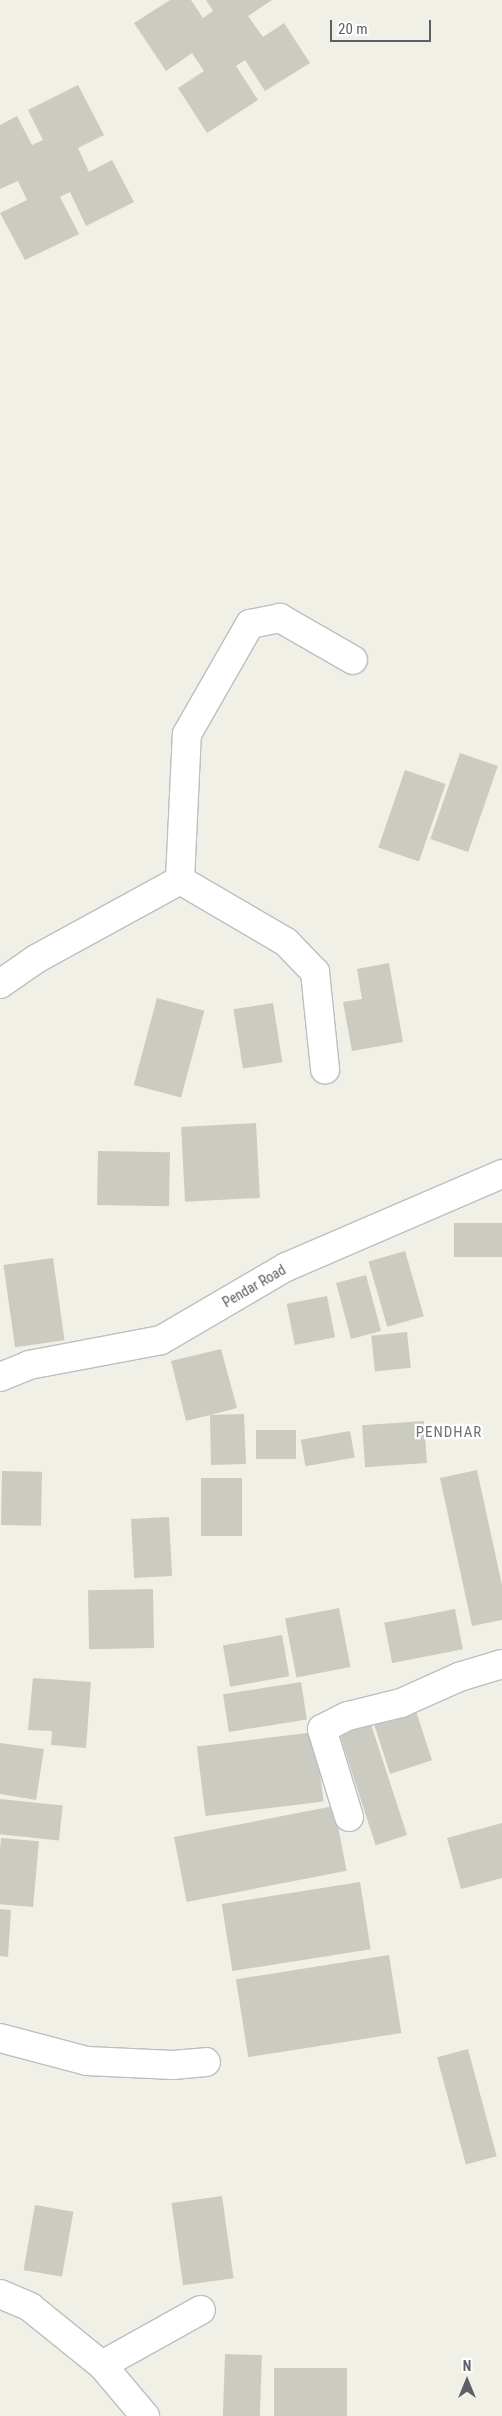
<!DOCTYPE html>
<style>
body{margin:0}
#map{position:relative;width:502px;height:2416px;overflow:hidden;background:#f0f0e6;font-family:"Roboto Condensed",sans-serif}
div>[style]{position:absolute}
.building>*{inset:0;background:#cbcbc2;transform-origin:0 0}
.roads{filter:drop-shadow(1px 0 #bdbec4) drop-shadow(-1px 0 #bdbec4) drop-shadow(0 1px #bdbec4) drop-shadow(0 -1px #bdbec4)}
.minor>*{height:28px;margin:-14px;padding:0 14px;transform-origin:14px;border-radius:14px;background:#fff}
span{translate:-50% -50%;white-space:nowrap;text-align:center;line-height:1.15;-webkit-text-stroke:4.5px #fff;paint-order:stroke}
.street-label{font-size:14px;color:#5d5f66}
.neighbourhood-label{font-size:15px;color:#6e7178;letter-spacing:1px}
.north{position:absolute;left:442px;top:2356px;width:50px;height:50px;-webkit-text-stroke:4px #fff;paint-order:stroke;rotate:0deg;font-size:14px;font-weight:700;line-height:20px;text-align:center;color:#5d5f66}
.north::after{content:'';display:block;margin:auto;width:18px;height:22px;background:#5d5f66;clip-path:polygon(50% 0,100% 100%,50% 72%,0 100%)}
.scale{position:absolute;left:330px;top:20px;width:101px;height:22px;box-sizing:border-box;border:2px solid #5d5f66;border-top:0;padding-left:6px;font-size:15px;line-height:18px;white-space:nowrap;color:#5d5f66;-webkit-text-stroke:4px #fff;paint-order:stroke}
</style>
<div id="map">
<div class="building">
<i style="clip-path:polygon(170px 0,191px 0,203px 18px,213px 11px,206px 0,272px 0,248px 16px,263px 37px,284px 23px,310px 63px,265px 91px,245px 60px,236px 66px,258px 100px,207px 133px,178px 88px,204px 71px,192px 53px,166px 71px,134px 23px)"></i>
<i style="clip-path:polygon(78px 85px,104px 135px,78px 148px,89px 172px,112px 160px,134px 202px,86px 226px,70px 192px,60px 197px,79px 234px,25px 260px,0 213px,27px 200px,18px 181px,0 189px,0 125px,17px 116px,32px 145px,43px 140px,28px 110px)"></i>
<i style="left:460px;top:753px;width:40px;height:91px;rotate:19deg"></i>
<i style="left:405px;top:770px;width:43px;height:82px;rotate:19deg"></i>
<i style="clip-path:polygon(389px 963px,403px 1042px,352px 1051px,343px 1002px,362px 999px,357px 969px)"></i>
<i style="left:157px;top:998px;width:49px;height:90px;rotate:15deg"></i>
<i style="left:273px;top:1003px;width:60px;height:40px;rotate:81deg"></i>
<i style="left:256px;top:1123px;width:75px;height:75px;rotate:87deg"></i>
<i style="left:98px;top:1151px;width:72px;height:54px;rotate:1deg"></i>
<i style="left:502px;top:1223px;width:34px;height:48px;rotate:90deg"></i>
<i style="left:405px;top:1251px;width:68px;height:38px;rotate:74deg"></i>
<i style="left:53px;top:1258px;width:83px;height:50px;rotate:82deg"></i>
<i style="left:366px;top:1275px;width:58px;height:31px;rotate:75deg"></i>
<i style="left:327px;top:1296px;width:42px;height:41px;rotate:79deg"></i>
<i style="left:407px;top:1332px;width:36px;height:36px;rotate:84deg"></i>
<i style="clip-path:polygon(221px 1349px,237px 1408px,210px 1415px,244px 1414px,246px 1464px,211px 1465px,210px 1415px,186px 1421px,171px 1361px)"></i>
<i style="left:424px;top:1421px;width:42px;height:62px;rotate:86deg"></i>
<i style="left:256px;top:1430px;width:40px;height:29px"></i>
<i style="left:350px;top:1431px;width:27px;height:50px;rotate:80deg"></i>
<i style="clip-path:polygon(477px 1470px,502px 1585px,502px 1620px,472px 1626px,440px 1478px)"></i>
<i style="left:2px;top:1471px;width:40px;height:54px;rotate:1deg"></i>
<i style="left:201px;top:1478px;width:41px;height:58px"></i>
<i style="left:169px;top:1517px;width:59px;height:38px;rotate:87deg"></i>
<i style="left:153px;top:1589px;width:59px;height:65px;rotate:89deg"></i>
<i style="left:339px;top:1608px;width:60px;height:55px;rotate:79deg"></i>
<i style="left:455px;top:1609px;width:41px;height:72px;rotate:79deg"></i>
<i style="left:282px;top:1635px;width:42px;height:60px;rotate:80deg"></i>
<i style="clip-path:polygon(33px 1678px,91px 1682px,86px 1748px,51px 1745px,52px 1731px,28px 1730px)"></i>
<i style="left:301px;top:1682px;width:38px;height:79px;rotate:81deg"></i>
<i style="left:415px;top:1708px;width:55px;height:44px;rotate:72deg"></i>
<i style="left:369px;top:1718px;width:123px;height:33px;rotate:72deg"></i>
<i style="left:315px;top:1732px;width:70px;height:119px;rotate:83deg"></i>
<i style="clip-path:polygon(0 1743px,44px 1749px,36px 1800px,0 1794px)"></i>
<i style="left:0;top:1799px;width:63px;height:35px;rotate:6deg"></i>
<i style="left:334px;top:1806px;width:66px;height:163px;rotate:79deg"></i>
<i style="clip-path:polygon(502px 1823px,502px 1878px,461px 1889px,447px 1838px)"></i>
<i style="left:1px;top:1838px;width:38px;height:66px;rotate:5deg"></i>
<i style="left:360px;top:1882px;width:68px;height:140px;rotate:81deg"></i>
<i style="clip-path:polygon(0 1909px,11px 1910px,8px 1957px,0 1956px)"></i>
<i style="left:389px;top:1955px;width:79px;height:155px;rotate:81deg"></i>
<i style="left:468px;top:2049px;width:111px;height:32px;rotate:75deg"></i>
<i style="left:222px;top:2196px;width:83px;height:51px;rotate:82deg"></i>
<i style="left:35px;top:2205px;width:39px;height:66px;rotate:10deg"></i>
<i style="left:225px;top:2354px;width:37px;height:62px;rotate:2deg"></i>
<i style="left:274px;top:2368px;width:73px;height:48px"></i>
</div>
<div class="roads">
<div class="minor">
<i style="left:180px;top:880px;width:146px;rotate:-87.3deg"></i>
<i style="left:187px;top:734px;width:127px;rotate:-60.2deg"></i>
<i style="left:250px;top:624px;width:31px;rotate:-11deg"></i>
<i style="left:280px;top:618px;width:84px;rotate:29.9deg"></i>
<i style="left:0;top:984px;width:44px;rotate:-34.8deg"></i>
<i style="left:36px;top:959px;width:164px;rotate:-28.7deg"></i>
<i style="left:180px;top:880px;width:123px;rotate:30.3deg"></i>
<i style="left:286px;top:942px;width:42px;rotate:46deg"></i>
<i style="left:315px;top:972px;width:98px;rotate:84.1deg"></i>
<i style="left:0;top:1377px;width:31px;rotate:-22deg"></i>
<i style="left:29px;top:1365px;width:134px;rotate:-10.7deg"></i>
<i style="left:161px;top:1340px;width:145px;rotate:-30.3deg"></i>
<i style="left:286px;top:1267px;width:235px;rotate:-23.3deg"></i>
<i style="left:349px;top:1817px;width:92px;rotate:-107.1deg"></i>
<i style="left:322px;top:1729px;width:29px;rotate:-27deg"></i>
<i style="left:348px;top:1716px;width:55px;rotate:-13.8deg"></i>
<i style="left:401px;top:1703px;width:64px;rotate:-24.1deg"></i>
<i style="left:459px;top:1677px;width:45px;rotate:-16.8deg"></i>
<i style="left:0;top:2038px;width:90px;rotate:14.8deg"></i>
<i style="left:87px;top:2061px;width:86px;rotate:2.7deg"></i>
<i style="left:173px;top:2065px;width:33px;rotate:-5deg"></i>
<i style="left:0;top:2294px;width:33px;rotate:23deg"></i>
<i style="left:30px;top:2307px;width:92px;rotate:38.9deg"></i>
<i style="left:102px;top:2365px;width:67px;rotate:49.9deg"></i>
<i style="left:102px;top:2365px;width:113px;rotate:-29.1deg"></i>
</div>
</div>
<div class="street-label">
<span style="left:254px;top:1286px;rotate:-30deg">Pendar Road</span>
</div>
<div class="neighbourhood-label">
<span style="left:449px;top:1433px">PENDHAR</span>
</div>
<div class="north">N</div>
<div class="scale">20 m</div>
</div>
